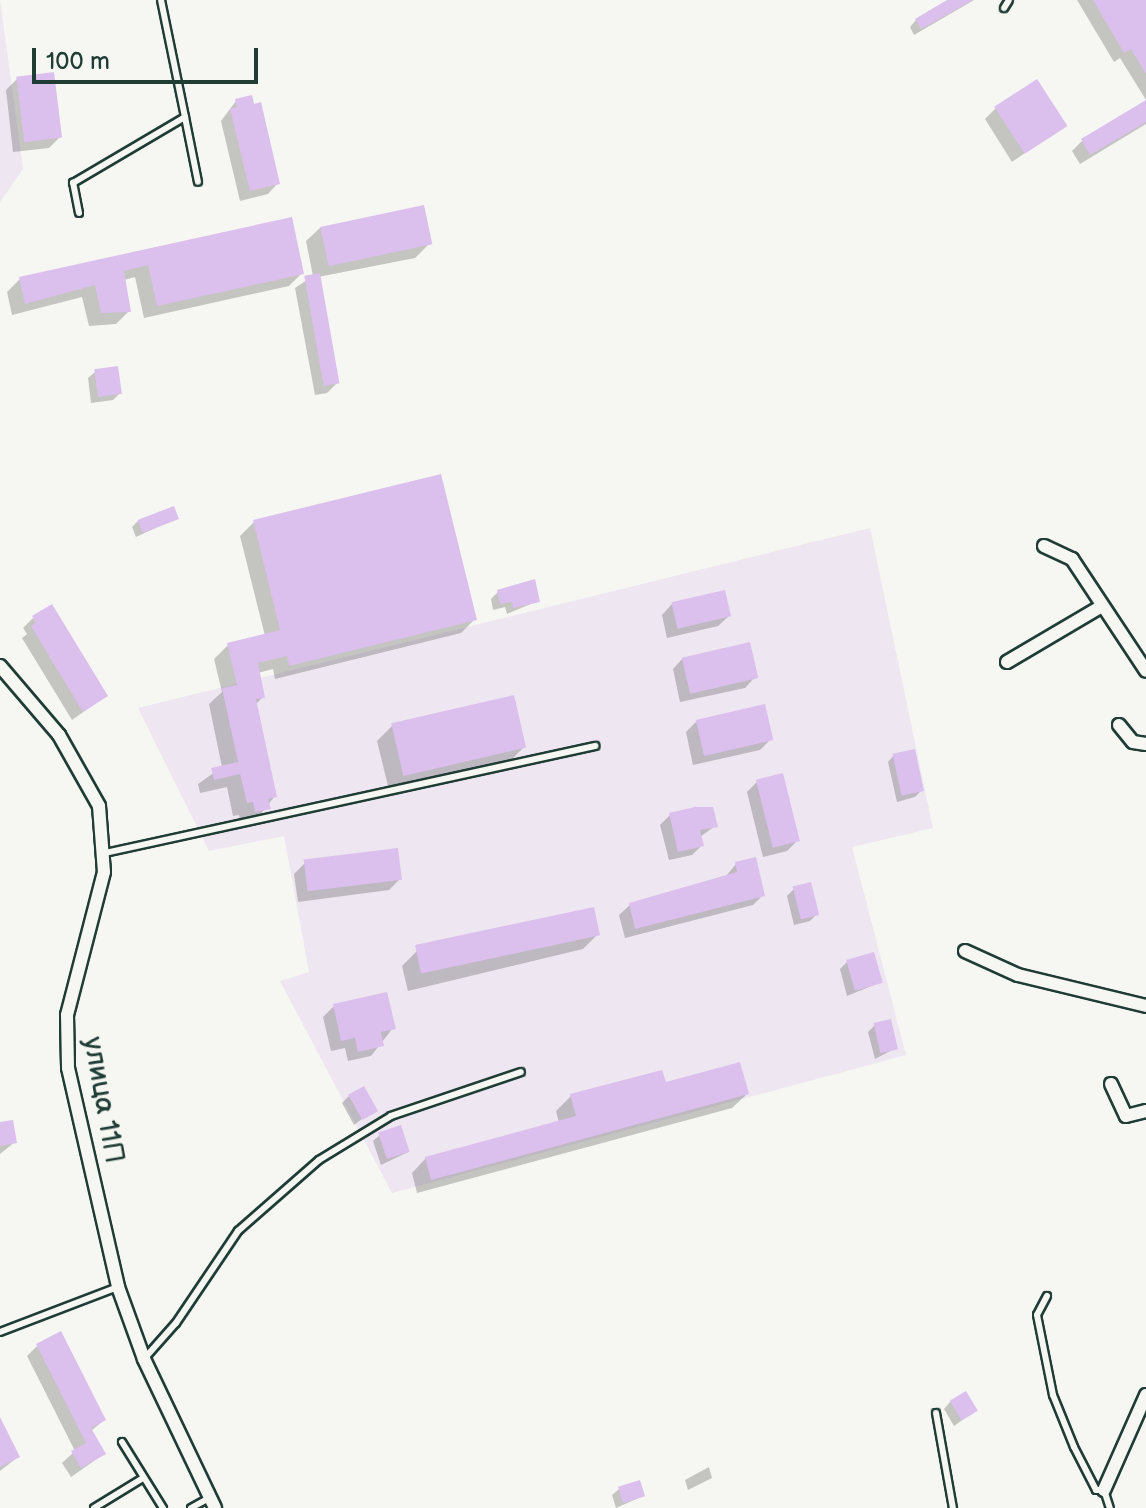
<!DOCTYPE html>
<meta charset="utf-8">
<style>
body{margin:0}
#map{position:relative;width:1146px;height:1508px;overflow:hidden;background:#f6f6f2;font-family:"Balsamiq Sans",sans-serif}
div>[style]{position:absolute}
.built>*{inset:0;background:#eee6f0}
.shadow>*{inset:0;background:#0003}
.building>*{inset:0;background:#dbbfed;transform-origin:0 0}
.roads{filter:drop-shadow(2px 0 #1f3d34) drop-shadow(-2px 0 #1f3d34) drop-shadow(0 2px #1f3d34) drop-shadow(0 -2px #1f3d34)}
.lane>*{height:6px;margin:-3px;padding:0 3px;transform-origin:3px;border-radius:3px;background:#f6f6f2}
.street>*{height:12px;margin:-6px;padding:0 6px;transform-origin:6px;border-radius:6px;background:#f6f6f2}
span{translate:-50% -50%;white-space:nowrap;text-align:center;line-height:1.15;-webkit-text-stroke:6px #f6f6f2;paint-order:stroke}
.street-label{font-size:28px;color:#1f3d34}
.scale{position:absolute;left:32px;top:48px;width:226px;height:36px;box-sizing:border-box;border:4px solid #1f3d34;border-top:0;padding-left:10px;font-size:24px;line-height:28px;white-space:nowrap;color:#1f3d34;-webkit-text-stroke:6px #f6f6f2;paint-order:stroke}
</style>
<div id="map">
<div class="built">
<i style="clip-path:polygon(0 0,23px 169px,0 202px)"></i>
<i style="clip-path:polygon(870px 528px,933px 828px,852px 847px,906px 1055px,392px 1193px,280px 981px,309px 972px,284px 836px,209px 851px,138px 708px)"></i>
</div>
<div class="shadow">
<i style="clip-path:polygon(951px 0,974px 0,914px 35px,910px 27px,916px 20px)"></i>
<i style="clip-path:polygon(1077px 0,1146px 0,1146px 100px,1120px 58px,1114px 62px)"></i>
<i style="clip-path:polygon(17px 79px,60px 137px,49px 148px,13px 152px,6px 90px)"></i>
<i style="clip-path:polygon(236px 101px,278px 183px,268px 194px,240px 201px,221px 121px)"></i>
<i style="clip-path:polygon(1146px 103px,1146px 124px,1080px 164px,1072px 151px,1082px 141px)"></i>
<i style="clip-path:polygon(996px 108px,1064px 126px,1012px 162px,985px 119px)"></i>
<i style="clip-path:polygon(291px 220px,302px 273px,289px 286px,144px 318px,135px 277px,124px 280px,129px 311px,116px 324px,89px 326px,82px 297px,12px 315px,7px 292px,20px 279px)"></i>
<i style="clip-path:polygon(321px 227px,430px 243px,415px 258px,318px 277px,338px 382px,327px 393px,315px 395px,295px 288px,313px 276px,306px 241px)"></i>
<i style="clip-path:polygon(95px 372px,120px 393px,113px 400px,91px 403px,88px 378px)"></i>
<i style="clip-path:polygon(177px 518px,136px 537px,132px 527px,139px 520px)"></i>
<i style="clip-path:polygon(254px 522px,475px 619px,461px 633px,275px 679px,273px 669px,258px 673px,263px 697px,255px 705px,275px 796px,254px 822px,241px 825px,239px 815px,233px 816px,227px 787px,200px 793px,198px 784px,222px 767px,209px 704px,222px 692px,214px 659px,228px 645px,265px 636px,240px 536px)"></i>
<i style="clip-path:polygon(498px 592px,538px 601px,507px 614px,505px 607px,493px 610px,491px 599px)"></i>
<i style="clip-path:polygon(672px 604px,729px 616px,718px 626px,667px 638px,662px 615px)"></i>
<i style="clip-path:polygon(33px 618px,106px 696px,72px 720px,22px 638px,27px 634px,23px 628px)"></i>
<i style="clip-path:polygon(683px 658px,755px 677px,745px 688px,680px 702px,673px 669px)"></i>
<i style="clip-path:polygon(697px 721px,771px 739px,760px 750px,693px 765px,686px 732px)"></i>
<i style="clip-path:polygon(392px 726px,524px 747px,510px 761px,389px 790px,377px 741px)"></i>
<i style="clip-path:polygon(894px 755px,922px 790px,915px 797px,897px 802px,888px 762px)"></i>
<i style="clip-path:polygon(757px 782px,797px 841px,787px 851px,763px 857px,747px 792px)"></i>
<i style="clip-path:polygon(670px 815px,715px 826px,700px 837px,702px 845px,692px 855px,669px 860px,660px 825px)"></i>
<i style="clip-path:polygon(305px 863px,400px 879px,389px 890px,298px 902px,294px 874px)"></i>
<i style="clip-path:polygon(736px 864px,763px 895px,753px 905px,625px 938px,619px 915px,630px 905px,726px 876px)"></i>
<i style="clip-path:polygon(794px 889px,817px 914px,810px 921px,794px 925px,787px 896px)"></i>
<i style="clip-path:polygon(598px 934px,583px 949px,408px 991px,402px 966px,417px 951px)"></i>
<i style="clip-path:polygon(847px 962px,881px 982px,847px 996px,840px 969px)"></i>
<i style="clip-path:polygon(334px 1006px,393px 1028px,371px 1056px,348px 1061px,345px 1048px,331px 1051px,323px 1017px)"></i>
<i style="clip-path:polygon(875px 1025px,896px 1048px,875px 1059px,868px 1032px)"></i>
<i style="clip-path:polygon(664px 1085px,747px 1094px,732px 1108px,417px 1193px,412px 1173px,426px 1158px,559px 1123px,556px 1111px,571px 1096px)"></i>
<i style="clip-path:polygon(349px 1096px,367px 1115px,354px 1125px,342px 1103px)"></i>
<i style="clip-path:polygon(0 1124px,15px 1142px,0 1154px)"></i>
<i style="clip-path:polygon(380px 1135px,408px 1152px,381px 1165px,373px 1141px)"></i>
<i style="clip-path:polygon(37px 1346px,104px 1420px,91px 1431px,104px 1454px,71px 1477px,62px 1463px,75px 1451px,27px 1356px)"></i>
<i style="clip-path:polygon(950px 1402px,975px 1411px,954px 1426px,944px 1409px)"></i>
<i style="clip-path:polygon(0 1421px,18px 1457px,0 1471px)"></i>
<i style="clip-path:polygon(709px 1467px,712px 1478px,688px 1490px,685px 1480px)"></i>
<i style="clip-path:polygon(619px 1489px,643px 1496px,616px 1508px,612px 1495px)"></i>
</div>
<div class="building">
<i style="clip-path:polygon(947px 0,973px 0,921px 29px,915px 19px)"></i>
<i style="clip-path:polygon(1093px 0,1146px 0,1146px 74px,1131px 49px,1124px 53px)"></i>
<i style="left:54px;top:72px;width:66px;height:38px;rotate:83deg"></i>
<i style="left:1037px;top:79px;width:56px;height:51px;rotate:57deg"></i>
<i style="clip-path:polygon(252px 95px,254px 104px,261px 102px,280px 184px,250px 191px,230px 109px,237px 107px,235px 99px)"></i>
<i style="clip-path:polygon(1146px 100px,1146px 122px,1090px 155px,1081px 139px)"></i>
<i style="left:424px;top:205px;width:40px;height:106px;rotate:78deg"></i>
<i style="clip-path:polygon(292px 217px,304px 274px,157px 306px,148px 265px,124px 271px,131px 312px,101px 313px,95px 285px,25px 304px,19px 277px)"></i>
<i style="left:320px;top:273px;width:112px;height:16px;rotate:80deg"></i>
<i style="left:118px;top:366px;width:28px;height:24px;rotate:82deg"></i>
<i style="clip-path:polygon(441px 474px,477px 620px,289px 666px,287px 656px,258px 663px,265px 698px,256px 699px,277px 797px,268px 799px,271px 809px,255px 812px,253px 802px,247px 803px,240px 774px,214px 780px,211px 768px,238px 762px,222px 688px,237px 685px,227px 643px,280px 630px,253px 520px)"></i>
<i style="left:174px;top:506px;width:14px;height:39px;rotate:69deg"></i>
<i style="clip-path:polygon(535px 579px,540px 602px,513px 608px,512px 602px,500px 604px,497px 590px)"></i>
<i style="left:725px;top:590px;width:27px;height:55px;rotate:77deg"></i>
<i style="clip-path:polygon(52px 604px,108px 696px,83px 712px,31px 626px,36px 623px,32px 616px)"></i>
<i style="left:750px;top:642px;width:37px;height:70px;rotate:77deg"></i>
<i style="left:514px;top:695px;width:54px;height:126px;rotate:77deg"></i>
<i style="left:765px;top:704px;width:37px;height:71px;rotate:77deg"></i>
<i style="left:915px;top:749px;width:43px;height:23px;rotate:78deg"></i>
<i style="left:783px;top:773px;width:70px;height:28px;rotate:76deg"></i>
<i style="clip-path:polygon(695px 807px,713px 807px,718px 827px,700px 830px,704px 846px,678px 852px,669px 813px)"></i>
<i style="left:398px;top:848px;width:32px;height:95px;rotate:83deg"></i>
<i style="clip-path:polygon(756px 857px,765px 896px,635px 929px,629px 903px,737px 872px,735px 862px)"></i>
<i style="left:811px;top:882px;width:34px;height:19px;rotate:76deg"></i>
<i style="left:594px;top:907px;width:29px;height:183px;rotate:78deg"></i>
<i style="left:874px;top:952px;width:32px;height:29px;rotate:74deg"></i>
<i style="clip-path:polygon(387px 992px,396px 1029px,381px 1032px,384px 1046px,358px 1052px,355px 1038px,341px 1041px,333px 1004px)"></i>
<i style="left:891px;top:1019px;width:31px;height:18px;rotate:77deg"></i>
<i style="clip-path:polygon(740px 1062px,749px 1094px,431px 1180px,425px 1157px,576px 1116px,570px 1094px,662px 1070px,666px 1082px)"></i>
<i style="left:364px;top:1086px;width:29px;height:18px;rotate:61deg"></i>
<i style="clip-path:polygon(13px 1120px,17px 1143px,0 1146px,0 1122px)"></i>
<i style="left:401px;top:1125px;width:28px;height:24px;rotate:72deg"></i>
<i style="clip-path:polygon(61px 1331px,106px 1420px,91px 1428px,106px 1454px,81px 1468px,71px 1451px,86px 1443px,36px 1344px)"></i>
<i style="left:966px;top:1391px;width:23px;height:19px;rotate:59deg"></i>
<i style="clip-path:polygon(0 1417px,20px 1457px,0 1467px)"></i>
<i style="left:640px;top:1480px;width:17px;height:23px;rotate:73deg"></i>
</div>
<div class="roads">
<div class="lane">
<i style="left:1004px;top:8px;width:9px;rotate:-58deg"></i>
<i style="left:185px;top:117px;width:66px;rotate:78.7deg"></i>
<i style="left:79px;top:213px;width:31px;rotate:-101deg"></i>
<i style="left:73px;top:183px;width:130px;rotate:-30.5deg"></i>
<i style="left:185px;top:117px;width:119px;rotate:-101.6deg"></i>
<i style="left:105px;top:853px;width:502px;rotate:-12.32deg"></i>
<i style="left:1047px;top:1296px;width:21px;rotate:118deg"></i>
<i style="left:1037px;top:1315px;width:82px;rotate:78.7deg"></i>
<i style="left:1053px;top:1395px;width:56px;rotate:68deg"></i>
<i style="left:1074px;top:1447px;width:48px;rotate:62.9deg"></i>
<i style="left:1096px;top:1490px;width:8px"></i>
<i style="left:1104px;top:1490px;width:19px;rotate:72deg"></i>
<i style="left:0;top:1332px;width:126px;rotate:-20.9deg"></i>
<i style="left:144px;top:1359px;width:48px;rotate:-48.4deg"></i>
<i style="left:176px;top:1323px;width:111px;rotate:-56deg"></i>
<i style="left:238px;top:1231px;width:108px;rotate:-41.2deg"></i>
<i style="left:319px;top:1160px;width:84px;rotate:-31.4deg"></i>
<i style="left:391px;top:1116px;width:137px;rotate:-18.7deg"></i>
<i style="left:936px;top:1413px;width:97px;rotate:79.9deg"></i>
<i style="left:122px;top:1442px;width:78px;rotate:58.2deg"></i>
<i style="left:94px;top:1508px;width:57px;rotate:-31.5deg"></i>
<i style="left:191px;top:1508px;width:21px;rotate:-29deg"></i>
</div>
<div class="street">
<i style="left:1044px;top:546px;width:31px;rotate:25deg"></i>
<i style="left:1072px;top:559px;width:134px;rotate:56.5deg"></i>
<i style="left:1007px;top:662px;width:110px;rotate:-30.5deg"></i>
<i style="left:0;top:666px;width:91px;rotate:49.5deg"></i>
<i style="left:59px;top:735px;width:81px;rotate:60.6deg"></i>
<i style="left:99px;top:806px;width:66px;rotate:85.7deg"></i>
<i style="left:104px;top:872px;width:148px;rotate:104.5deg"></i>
<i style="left:67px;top:1015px;width:53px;rotate:88.9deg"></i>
<i style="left:68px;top:1068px;width:225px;rotate:77.1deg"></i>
<i style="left:118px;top:1287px;width:77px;rotate:70.1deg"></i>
<i style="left:144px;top:1359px;width:165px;rotate:64.5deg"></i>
<i style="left:1119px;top:725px;width:22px;rotate:51deg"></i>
<i style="left:1133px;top:742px;width:13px;rotate:9deg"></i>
<i style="left:965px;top:951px;width:58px;rotate:24.4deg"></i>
<i style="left:1018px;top:975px;width:132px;rotate:13.6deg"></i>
<i style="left:1111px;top:1084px;width:35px;rotate:65deg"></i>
<i style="left:1126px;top:1116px;width:21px;rotate:-14deg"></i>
<i style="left:1104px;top:1490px;width:104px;rotate:-66.1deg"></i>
</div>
</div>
<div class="street-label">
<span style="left:103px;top:1100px;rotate:80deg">улица 11П</span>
</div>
<div class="scale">100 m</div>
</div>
